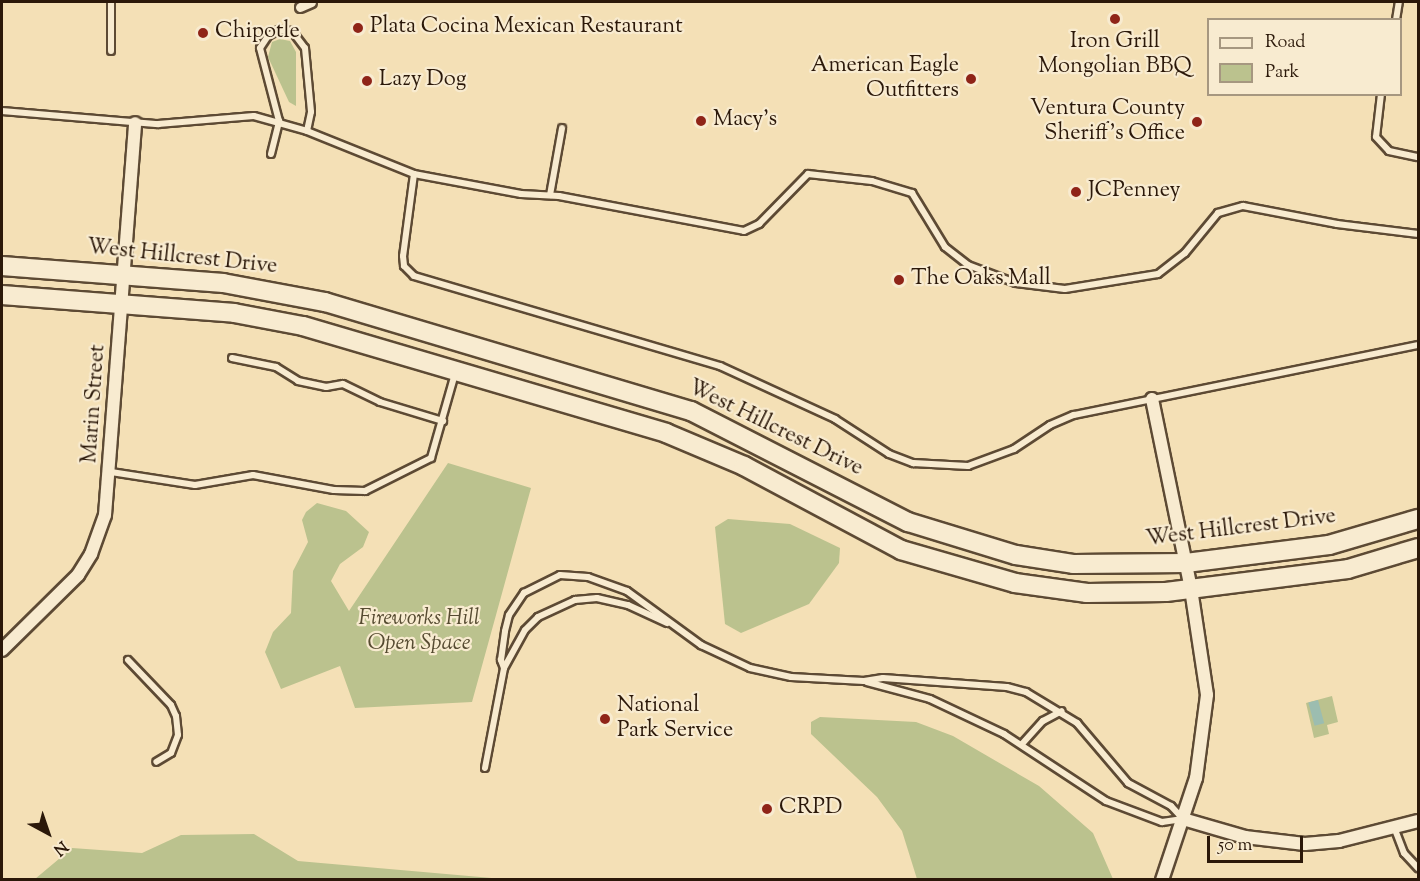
<!DOCTYPE html>
<style>
body{margin:0}
#map{position:relative;width:1420px;height:881px;overflow:hidden;background:#f4e0b6;font-family:"Sorts Mill Goudy",serif}
div>[style]{position:absolute}
.green>*{inset:0;background:#bbc28e}
.water>*{inset:0;background:#9cbdb0;transform-origin:0 0}
.roads{filter:drop-shadow(2px 0 #5d4a34) drop-shadow(-2px 0 #5d4a34) drop-shadow(0 2px #5d4a34) drop-shadow(0 -2px #5d4a34)}
.service>*{height:6px;margin:-3px;padding:0 3px;transform-origin:3px;border-radius:3px;background:#f8ebd0}
.pedestrian>*{height:9px;margin:-4.5px;padding:0 4.5px;transform-origin:4.5px;border-radius:4.5px;background:#f8ebd0}
.minor>*{height:12px;margin:-6px;padding:0 6px;transform-origin:6px;border-radius:6px;background:#f8ebd0}
.secondary>*{height:18px;margin:-9px;padding:0 9px;transform-origin:9px;border-radius:9px;background:#f8ebd0}
.dots>*{width:16px;height:16px;translate:-50% -50%;box-sizing:border-box;border:3px solid #f8ebd0;border-radius:50%}
span{translate:-50% -50%;white-space:nowrap;text-align:center;line-height:1.15;-webkit-text-stroke:4.5px #f8ebd0;paint-order:stroke}
.poi-label{font-size:22px;color:#2b1809}
.left{translate:0 -50%;text-align:left}
.right{translate:-100% -50%;text-align:right}
.street-label{font-size:22px;color:#2b1809}
.park-label{font-size:22px;color:#564b31;font-style:italic}
.frame{position:absolute;inset:0;border:3px solid #2b1809;pointer-events:none}
.legend{position:absolute;left:1207px;top:18px;width:195px;height:78px;box-sizing:border-box;background:#f8ebd0;border:2px solid #a69780;margin:0;padding:8px 10px;list-style:none;font-size:18px;color:#2b1809}
.legend li{display:flex;align-items:center;gap:12px;height:30px}
.legend b{width:30px;border:2px solid #a69780}
.north{position:absolute;left:18px;top:803px;width:60px;height:60px;-webkit-text-stroke:4px #f8ebd0;paint-order:stroke;rotate:140deg;font-size:16px;font-weight:700;line-height:24px;text-align:center;color:#2b1809}
.north::after{content:'';display:block;margin:auto;width:21px;height:27px;background:#2b1809;clip-path:polygon(50% 0,100% 100%,50% 72%,0 100%)}
.scale{position:absolute;left:1207px;top:836px;width:96px;height:27px;box-sizing:border-box;border:3px solid #2b1809;border-top:0;padding-left:8px;font-size:18px;line-height:21px;white-space:nowrap;color:#2b1809;-webkit-text-stroke:4px #f8ebd0;paint-order:stroke}
</style>
<div id="map">
<div class="green">
<i style="clip-path:polygon(280px 39px,290px 41px,296px 52px,296px 106px,289px 102px,268px 57px,272px 42px)"></i>
<i style="clip-path:polygon(448px 463px,531px 488px,472px 702px,355px 708px,340px 666px,281px 689px,265px 652px,273px 632px,291px 613px,293px 571px,308px 542px,302px 520px,306px 512px,317px 503px,346px 511px,369px 532px,363px 547px,340px 564px,331px 581px,349px 611px)"></i>
<i style="clip-path:polygon(728px 519px,790px 524px,840px 548px,839px 563px,809px 604px,741px 633px,725px 624px,715px 527px)"></i>
<i style="clip-path:polygon(1332px 696px,1338px 722px,1327px 725px,1329px 734px,1314px 738px,1306px 703px)"></i>
<i style="clip-path:polygon(820px 717px,916px 722px,953px 736px,1039px 786px,1093px 833px,1113px 879px,917px 879px,902px 831px,877px 797px,811px 734px,811px 722px)"></i>
<i style="clip-path:polygon(254px 834px,298px 861px,503px 879px,35px 879px,72px 848px,142px 853px,181px 835px)"></i>
</div>
<div class="water">
<i style="left:1318px;top:700px;width:24px;height:10px;rotate:75deg"></i>
</div>
<div class="roads">
<div class="service">
<i style="left:111px;top:2px;width:49px;rotate:90deg"></i>
<i style="left:1396px;top:20px;width:18px;rotate:-81deg"></i>
<i style="left:1381px;top:94px;width:43px;rotate:96.6deg"></i>
<i style="left:1376px;top:137px;width:19px;rotate:47deg"></i>
<i style="left:1389px;top:151px;width:30px;rotate:12deg"></i>
<i style="left:2px;top:111px;width:157px;rotate:4.8deg"></i>
<i style="left:158px;top:124px;width:96px;rotate:-4.8deg"></i>
<i style="left:254px;top:116px;width:55px;rotate:15.8deg"></i>
<i style="left:307px;top:131px;width:115px;rotate:21.9deg"></i>
<i style="left:414px;top:174px;width:83px;rotate:97.6deg"></i>
<i style="left:403px;top:256px;width:10px;rotate:84deg"></i>
<i style="left:404px;top:266px;width:14px;rotate:45deg"></i>
<i style="left:414px;top:276px;width:319px;rotate:16.4deg"></i>
<i style="left:720px;top:366px;width:127px;rotate:24.7deg"></i>
<i style="left:835px;top:419px;width:64px;rotate:32.9deg"></i>
<i style="left:889px;top:454px;width:26px;rotate:21deg"></i>
<i style="left:913px;top:463px;width:55px;rotate:3.1deg"></i>
<i style="left:968px;top:466px;width:49px;rotate:-20.3deg"></i>
<i style="left:1014px;top:449px;width:43px;rotate:-33.7deg"></i>
<i style="left:1050px;top:425px;width:26px;rotate:-23deg"></i>
<i style="left:1074px;top:415px;width:351px;rotate:-11.5deg"></i>
<i style="left:271px;top:154px;width:34px;rotate:-76deg"></i>
<i style="left:279px;top:121px;width:75px;rotate:-104.6deg"></i>
<i style="left:260px;top:48px;width:14px;rotate:-56deg"></i>
<i style="left:268px;top:36px;width:13px;rotate:-29deg"></i>
<i style="left:279px;top:30px;width:13px;rotate:4deg"></i>
<i style="left:292px;top:31px;width:21px;rotate:53deg"></i>
<i style="left:305px;top:48px;width:64px;rotate:84.6deg"></i>
<i style="left:311px;top:112px;width:19px;rotate:102deg"></i>
<i style="left:414px;top:174px;width:109px;rotate:10.6deg"></i>
<i style="left:521px;top:194px;width:38px;rotate:3deg"></i>
<i style="left:559px;top:196px;width:188px;rotate:10.7deg"></i>
<i style="left:744px;top:231px;width:17px;rotate:-25deg"></i>
<i style="left:759px;top:224px;width:70px;rotate:-45.6deg"></i>
<i style="left:808px;top:174px;width:64px;rotate:6.2deg"></i>
<i style="left:872px;top:181px;width:42px;rotate:16.7deg"></i>
<i style="left:912px;top:193px;width:63px;rotate:58.6deg"></i>
<i style="left:945px;top:247px;width:29px;rotate:38deg"></i>
<i style="left:968px;top:265px;width:51px;rotate:20.6deg"></i>
<i style="left:1016px;top:283px;width:49px;rotate:7deg"></i>
<i style="left:1065px;top:289px;width:94px;rotate:-9.2deg"></i>
<i style="left:1158px;top:274px;width:34px;rotate:-38deg"></i>
<i style="left:1185px;top:253px;width:52px;rotate:-50.5deg"></i>
<i style="left:1218px;top:213px;width:26px;rotate:-16deg"></i>
<i style="left:1243px;top:206px;width:96px;rotate:10.8deg"></i>
<i style="left:1337px;top:224px;width:82px;rotate:7deg"></i>
<i style="left:550px;top:195px;width:68px;rotate:-79.8deg"></i>
<i style="left:232px;top:358px;width:45px;rotate:11.6deg"></i>
<i style="left:276px;top:367px;width:26px;rotate:32deg"></i>
<i style="left:298px;top:381px;width:29px;rotate:12deg"></i>
<i style="left:326px;top:387px;width:17px;rotate:-10deg"></i>
<i style="left:343px;top:384px;width:41px;rotate:25.9deg"></i>
<i style="left:380px;top:402px;width:66px;rotate:16.8deg"></i>
<i style="left:111px;top:472px;width:85px;rotate:8.8deg"></i>
<i style="left:195px;top:485px;width:59px;rotate:-9.8deg"></i>
<i style="left:253px;top:475px;width:82px;rotate:10.5deg"></i>
<i style="left:334px;top:490px;width:31px;rotate:2deg"></i>
<i style="left:365px;top:491px;width:74px;rotate:-26.6deg"></i>
<i style="left:431px;top:458px;width:87px;rotate:-74.1deg"></i>
<i style="left:128px;top:660px;width:62px;rotate:46.3deg"></i>
<i style="left:171px;top:705px;width:12px;rotate:66deg"></i>
<i style="left:176px;top:716px;width:19px;rotate:84deg"></i>
<i style="left:178px;top:735px;width:19px;rotate:111deg"></i>
<i style="left:171px;top:753px;width:17px;rotate:149deg"></i>
<i style="left:504px;top:668px;width:9px;rotate:-111deg"></i>
<i style="left:501px;top:660px;width:29px;rotate:-82deg"></i>
<i style="left:505px;top:631px;width:16px;rotate:-76deg"></i>
<i style="left:509px;top:615px;width:27px;rotate:-56deg"></i>
<i style="left:524px;top:593px;width:40px;rotate:-26.6deg"></i>
<i style="left:560px;top:575px;width:28px;rotate:4deg"></i>
<i style="left:588px;top:577px;width:41px;rotate:19.7deg"></i>
<i style="left:627px;top:591px;width:92px;rotate:36.1deg"></i>
<i style="left:701px;top:645px;width:54px;rotate:25.1deg"></i>
<i style="left:750px;top:668px;width:42px;rotate:12.4deg"></i>
<i style="left:791px;top:677px;width:73px;rotate:3.1deg"></i>
<i style="left:864px;top:681px;width:19px;rotate:-9deg"></i>
<i style="left:883px;top:678px;width:124px;rotate:4.2deg"></i>
<i style="left:1007px;top:687px;width:20px;rotate:15deg"></i>
<i style="left:1026px;top:692px;width:60px;rotate:31.3deg"></i>
<i style="left:1077px;top:723px;width:79px;rotate:49.6deg"></i>
<i style="left:1128px;top:783px;width:49px;rotate:28.1deg"></i>
<i style="left:1171px;top:806px;width:18px;rotate:47deg"></i>
<i style="left:867px;top:682px;width:65px;rotate:15.1deg"></i>
<i style="left:930px;top:699px;width:82px;rotate:25.3deg"></i>
<i style="left:1004px;top:734px;width:122px;rotate:33.3deg"></i>
<i style="left:1106px;top:801px;width:60px;rotate:20.6deg"></i>
<i style="left:1162px;top:822px;width:21px;rotate:-8deg"></i>
<i style="left:1022px;top:744px;width:31px;rotate:-48deg"></i>
<i style="left:1043px;top:721px;width:21px;rotate:-28deg"></i>
<i style="left:485px;top:768px;width:102px;rotate:-79.2deg"></i>
<i style="left:504px;top:668px;width:43px;rotate:-61.1deg"></i>
<i style="left:525px;top:630px;width:18px;rotate:-45deg"></i>
<i style="left:538px;top:617px;width:41px;rotate:-24.7deg"></i>
<i style="left:575px;top:600px;width:22px;rotate:-5deg"></i>
<i style="left:597px;top:598px;width:32px;rotate:13deg"></i>
<i style="left:628px;top:605px;width:43px;rotate:24.8deg"></i>
<i style="left:1394px;top:827px;width:28px;rotate:69deg"></i>
<i style="left:1404px;top:853px;width:21px;rotate:47deg"></i>
</div>
<div class="pedestrian">
<i style="left:300px;top:7px;width:12px;rotate:-24deg"></i>
</div>
<div class="minor">
<i style="left:1152px;top:399px;width:194px;rotate:78.4deg"></i>
<i style="left:1191px;top:589px;width:107px;rotate:81.4deg"></i>
<i style="left:1207px;top:695px;width:84px;rotate:97.5deg"></i>
<i style="left:1196px;top:778px;width:108px;rotate:108.4deg"></i>
<i style="left:2px;top:650px;width:107px;rotate:-44.6deg"></i>
<i style="left:78px;top:575px;width:25px;rotate:-58deg"></i>
<i style="left:91px;top:554px;width:41px;rotate:-70.3deg"></i>
<i style="left:105px;top:515px;width:393px;rotate:-85.6deg"></i>
<i style="left:1183px;top:819px;width:65px;rotate:16.2deg"></i>
<i style="left:1245px;top:837px;width:60px;rotate:6.7deg"></i>
<i style="left:1305px;top:844px;width:34px;rotate:-5deg"></i>
<i style="left:1339px;top:841px;width:81px;rotate:-14.2deg"></i>
</div>
<div class="secondary">
<i style="left:2px;top:266px;width:222px;rotate:4.4deg"></i>
<i style="left:223px;top:283px;width:104px;rotate:10.6deg"></i>
<i style="left:325px;top:302px;width:382px;rotate:16.6deg"></i>
<i style="left:691px;top:411px;width:244px;rotate:27.1deg"></i>
<i style="left:908px;top:522px;width:113px;rotate:17deg"></i>
<i style="left:1016px;top:555px;width:59px;rotate:8.8deg"></i>
<i style="left:1074px;top:564px;width:112px;rotate:-0.5deg"></i>
<i style="left:1186px;top:563px;width:144px;rotate:-7.2deg"></i>
<i style="left:1329px;top:545px;width:93px;rotate:-16.3deg"></i>
<i style="left:2px;top:295px;width:233px;rotate:4.4deg"></i>
<i style="left:234px;top:313px;width:70px;rotate:10.7deg"></i>
<i style="left:303px;top:326px;width:378px;rotate:16.4deg"></i>
<i style="left:666px;top:433px;width:85px;rotate:22.9deg"></i>
<i style="left:744px;top:466px;width:178px;rotate:28.1deg"></i>
<i style="left:901px;top:550px;width:119px;rotate:16.1deg"></i>
<i style="left:1015px;top:583px;width:73px;rotate:7.9deg"></i>
<i style="left:1087px;top:593px;width:79px;rotate:-0.7deg"></i>
<i style="left:1166px;top:592px;width:183px;rotate:-7.2deg"></i>
<i style="left:1348px;top:569px;width:73px;rotate:-16.7deg"></i>
</div>
</div>
<div class="dots">
<i style="left:1115px;top:19px;background:#8f2418"></i>
<i style="left:358px;top:28px;background:#8f2418"></i>
<i style="left:203px;top:33px;background:#8f2418"></i>
<i style="left:971px;top:79px;background:#8f2418"></i>
<i style="left:367px;top:81px;background:#8f2418"></i>
<i style="left:701px;top:121px;background:#8f2418"></i>
<i style="left:1197px;top:122px;background:#8f2418"></i>
<i style="left:1076px;top:192px;background:#8f2418"></i>
<i style="left:899px;top:280px;background:#8f2418"></i>
<i style="left:605px;top:719px;background:#8f2418"></i>
<i style="left:767px;top:809px;background:#8f2418"></i>
</div>
<div class="poi-label">
<span class="left" style="left:370px;top:28px">Plata Cocina Mexican Restaurant</span>
<span class="left" style="left:215px;top:33px">Chipotle</span>
<span style="left:1115px;top:55px">Iron Grill<br>Mongolian BBQ</span>
<span class="right" style="left:959px;top:79px">American Eagle<br>Outfitters</span>
<span class="left" style="left:379px;top:81px">Lazy Dog</span>
<span class="right" style="left:1185px;top:122px">Ventura County<br>Sheriff's Office</span>
<span class="left" style="left:713px;top:121px">Macy's</span>
<span class="left" style="left:1088px;top:192px">JCPenney</span>
<span class="left" style="left:911px;top:280px">The Oaks Mall</span>
<span class="left" style="left:617px;top:719px">National<br>Park Service</span>
<span class="left" style="left:779px;top:809px">CRPD</span>
</div>
<div class="street-label">
<span style="left:182px;top:258px;rotate:6deg">West Hillcrest Drive</span>
<span style="left:95px;top:404px;rotate:-86deg">Marin Street</span>
<span style="left:775px;top:429px;rotate:26deg">West Hillcrest Drive</span>
<span style="left:1241px;top:529px;rotate:-7deg">West Hillcrest Drive</span>
</div>
<div class="park-label">
<span style="left:419px;top:632px">Fireworks Hill<br>Open Space</span>
</div>
<div class="frame"></div>
<ul class="legend">
<li><b style="height:8px;background:#f8ebd0"></b>Road</li>
<li><b style="height:16px;background:#bbc28e"></b>Park</li>
</ul>
<div class="north">N</div>
<div class="scale">50 m</div>
</div>
